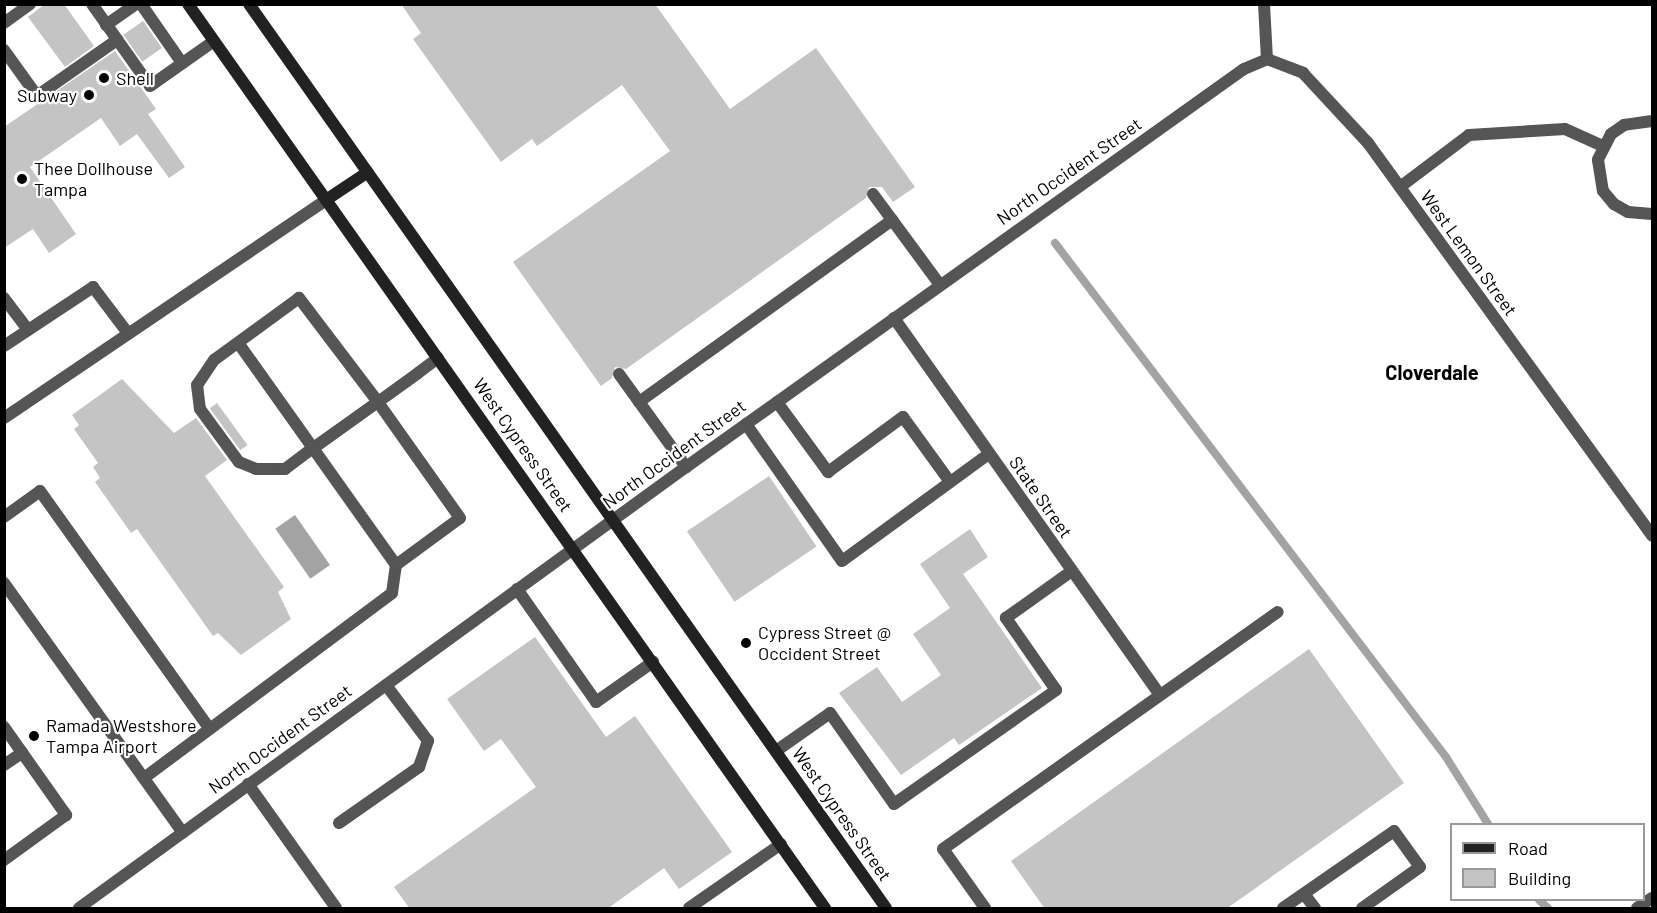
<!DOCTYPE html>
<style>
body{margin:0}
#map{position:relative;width:1657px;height:913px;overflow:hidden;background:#fff;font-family:Barlow,sans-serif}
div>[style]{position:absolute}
.water>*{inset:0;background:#a3a3a3;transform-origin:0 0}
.stream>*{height:8px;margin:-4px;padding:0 4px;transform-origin:4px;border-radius:4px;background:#a3a3a3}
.building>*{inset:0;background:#c4c4c4;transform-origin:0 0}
.lane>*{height:12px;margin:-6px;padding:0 6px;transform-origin:6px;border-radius:6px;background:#555}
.street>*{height:12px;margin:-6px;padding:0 6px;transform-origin:6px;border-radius:6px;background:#555}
.secondary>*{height:12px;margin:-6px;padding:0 6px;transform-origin:6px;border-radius:6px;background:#222}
.dots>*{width:16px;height:16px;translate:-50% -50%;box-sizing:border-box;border:3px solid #fff;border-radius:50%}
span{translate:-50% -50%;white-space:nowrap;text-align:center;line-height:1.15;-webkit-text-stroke:4.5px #fff;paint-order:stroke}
.poi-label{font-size:18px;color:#000}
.left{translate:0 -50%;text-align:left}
.right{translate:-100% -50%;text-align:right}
.street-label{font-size:18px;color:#000}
.neighbourhood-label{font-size:20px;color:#000;font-weight:700}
.frame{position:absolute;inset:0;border:6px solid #000;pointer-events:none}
.legend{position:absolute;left:1450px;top:823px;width:195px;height:78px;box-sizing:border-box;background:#fff;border:2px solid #999;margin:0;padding:8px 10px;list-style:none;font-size:18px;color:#000}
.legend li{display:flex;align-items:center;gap:12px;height:30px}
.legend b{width:30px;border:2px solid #999}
</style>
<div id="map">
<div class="water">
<i style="left:295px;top:515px;width:61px;height:24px;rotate:55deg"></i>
</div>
<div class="stream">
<i style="left:1055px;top:243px;width:646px;rotate:52.74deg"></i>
<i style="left:1446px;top:757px;width:79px;rotate:57.9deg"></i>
<i style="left:1539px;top:900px;width:12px;rotate:42deg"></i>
</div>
<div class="building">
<i style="clip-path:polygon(45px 4px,64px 4px,94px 46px,65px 67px,28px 17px)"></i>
<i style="clip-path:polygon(401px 4px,655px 4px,730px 109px,816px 48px,915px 187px,893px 202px,882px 187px,869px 187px,866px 198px,626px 369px,615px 367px,612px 378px,601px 386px,513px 262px,670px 151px,622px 85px,537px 146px,532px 139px,501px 162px,413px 39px,421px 33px)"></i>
<i style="left:143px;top:21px;width:33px;height:24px;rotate:55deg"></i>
<i style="clip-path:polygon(115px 51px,156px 109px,148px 114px,185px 167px,169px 178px,137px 134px,120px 146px,101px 118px,30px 167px,76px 234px,49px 253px,33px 229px,4px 248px,4px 127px)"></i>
<i style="clip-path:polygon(122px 379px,174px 433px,196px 418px,227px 460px,205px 476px,284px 587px,278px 592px,291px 619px,241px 655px,218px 633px,213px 636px,137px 529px,131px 533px,95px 482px,100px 478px,93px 467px,98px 463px,74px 429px,79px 425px,72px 415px)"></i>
<i style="left:217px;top:403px;width:52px;height:9px;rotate:54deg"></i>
<i style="left:769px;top:476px;width:85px;height:99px;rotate:56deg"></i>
<i style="clip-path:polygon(970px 529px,988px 557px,963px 574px,1042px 688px,959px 745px,954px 738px,901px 775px,839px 693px,877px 667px,902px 702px,941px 675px,913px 634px,950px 608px,920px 564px)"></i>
<i style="clip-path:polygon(535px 637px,606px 737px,635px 716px,732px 852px,679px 889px,664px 868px,607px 909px,410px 909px,394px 887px,536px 787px,501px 739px,484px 751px,447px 699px)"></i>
<i style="clip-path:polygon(1309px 649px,1404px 783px,1226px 909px,1045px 909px,1011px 861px)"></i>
</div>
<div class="lane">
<i style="left:92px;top:4px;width:100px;rotate:54.7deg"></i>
<i style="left:150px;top:86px;width:78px;rotate:-35.1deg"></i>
<i style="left:141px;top:4px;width:72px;rotate:55.2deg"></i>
<i style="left:4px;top:23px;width:32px;rotate:-36deg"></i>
<i style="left:106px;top:25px;width:37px;rotate:-35deg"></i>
<i style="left:4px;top:50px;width:57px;rotate:54.3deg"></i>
<i style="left:37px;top:96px;width:98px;rotate:-35deg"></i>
<i style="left:1652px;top:121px;width:28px;rotate:172deg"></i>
<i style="left:1624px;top:125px;width:16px;rotate:145deg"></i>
<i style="left:1611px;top:134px;width:29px;rotate:117deg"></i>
<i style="left:1598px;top:160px;width:31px;rotate:81deg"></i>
<i style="left:1603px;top:191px;width:17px;rotate:50deg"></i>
<i style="left:1614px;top:204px;width:16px;rotate:30deg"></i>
<i style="left:1628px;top:212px;width:24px;rotate:5deg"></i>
<i style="left:1400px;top:187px;width:86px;rotate:-37deg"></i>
<i style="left:1469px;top:135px;width:96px;rotate:-3.6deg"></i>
<i style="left:1565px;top:129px;width:42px;rotate:24.1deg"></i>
<i style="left:873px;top:194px;width:113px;rotate:53.6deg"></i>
<i style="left:4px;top:298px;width:40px;rotate:53deg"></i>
<i style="left:4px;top:346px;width:107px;rotate:-33.5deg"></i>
<i style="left:93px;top:287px;width:56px;rotate:52.9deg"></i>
<i style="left:619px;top:374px;width:115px;rotate:54.2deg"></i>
<i style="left:639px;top:402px;width:312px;rotate:-35.7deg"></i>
<i style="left:777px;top:402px;width:87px;rotate:53.9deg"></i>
<i style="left:828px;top:472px;width:93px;rotate:-36.3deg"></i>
<i style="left:903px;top:417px;width:80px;rotate:54.1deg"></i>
<i style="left:4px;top:418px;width:389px;rotate:-34.1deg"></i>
<i style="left:746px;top:424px;width:167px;rotate:55deg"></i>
<i style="left:842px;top:561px;width:182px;rotate:-36.1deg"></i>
<i style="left:4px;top:517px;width:44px;rotate:-35.8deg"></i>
<i style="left:40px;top:491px;width:292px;rotate:54.5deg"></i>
<i style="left:396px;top:565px;width:79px;rotate:-36.3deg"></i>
<i style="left:460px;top:518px;width:142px;rotate:-125.3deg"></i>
<i style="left:378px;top:402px;width:131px;rotate:-127.2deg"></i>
<i style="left:299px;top:298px;width:105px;rotate:143.9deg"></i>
<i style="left:214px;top:360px;width:30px;rotate:124deg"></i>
<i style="left:197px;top:385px;width:24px;rotate:83deg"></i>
<i style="left:200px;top:409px;width:66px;rotate:53.7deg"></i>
<i style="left:239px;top:462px;width:18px;rotate:22deg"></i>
<i style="left:256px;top:469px;width:29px"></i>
<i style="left:285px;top:469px;width:34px;rotate:-37deg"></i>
<i style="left:312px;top:449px;width:81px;rotate:-35.5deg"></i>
<i style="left:378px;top:402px;width:49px;rotate:-35.9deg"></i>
<i style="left:418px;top:373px;width:25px;rotate:-37deg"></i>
<i style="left:4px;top:583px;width:307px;rotate:54.4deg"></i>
<i style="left:517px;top:589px;width:138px;rotate:55deg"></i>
<i style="left:596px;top:702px;width:70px;rotate:-35.1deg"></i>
<i style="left:4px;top:727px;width:108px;rotate:54.8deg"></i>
<i style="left:66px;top:815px;width:77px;rotate:144deg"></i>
<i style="left:776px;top:751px;width:66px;rotate:-35.1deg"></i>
<i style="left:830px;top:713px;width:111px;rotate:54.9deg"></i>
<i style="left:894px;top:804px;width:198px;rotate:-35.1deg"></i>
<i style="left:1056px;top:690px;width:88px;rotate:-124.8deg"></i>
<i style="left:1006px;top:618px;width:81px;rotate:-35.5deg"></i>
<i style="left:4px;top:765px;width:22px;rotate:-34deg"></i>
<i style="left:144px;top:778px;width:309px;rotate:-36.7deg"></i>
<i style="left:392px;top:593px;width:28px;rotate:-82deg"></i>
<i style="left:396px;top:565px;width:272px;rotate:-125.4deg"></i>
<i style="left:339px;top:823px;width:98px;rotate:-35deg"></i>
<i style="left:419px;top:767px;width:28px;rotate:-71deg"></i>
<i style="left:428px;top:741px;width:70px;rotate:-126.9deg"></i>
<i style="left:1304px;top:894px;width:18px;rotate:52deg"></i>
<i style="left:689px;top:908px;width:112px;rotate:-34.8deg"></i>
<i style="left:985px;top:908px;width:72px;rotate:-125.4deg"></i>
<i style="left:943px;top:849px;width:410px;rotate:-35.3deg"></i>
<i style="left:1283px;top:908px;width:135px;rotate:-34.7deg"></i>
<i style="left:1394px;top:831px;width:44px;rotate:54.2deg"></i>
<i style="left:1420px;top:867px;width:71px;rotate:144.7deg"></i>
<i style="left:1637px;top:908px;width:18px;rotate:-34deg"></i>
</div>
<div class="street">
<i style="left:1264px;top:4px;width:55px;rotate:86.9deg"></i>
<i style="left:1267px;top:59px;width:39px;rotate:21deg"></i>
<i style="left:1303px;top:73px;width:96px;rotate:47.1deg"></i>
<i style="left:1368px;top:143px;width:485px;rotate:54.1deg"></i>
<i style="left:894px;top:318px;width:461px;rotate:54.8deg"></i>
<i style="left:248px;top:784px;width:152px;rotate:54.6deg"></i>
<i style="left:79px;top:908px;width:750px;rotate:-36deg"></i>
<i style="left:686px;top:467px;width:685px;rotate:-35.5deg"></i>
<i style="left:1244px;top:69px;width:25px;rotate:-23deg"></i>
</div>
<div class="secondary">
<i style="left:188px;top:4px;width:1106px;rotate:54.83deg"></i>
<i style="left:249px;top:4px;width:1106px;rotate:54.83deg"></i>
<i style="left:326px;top:200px;width:50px;rotate:-33.7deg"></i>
</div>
<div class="dots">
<i style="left:104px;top:78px;background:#000"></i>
<i style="left:89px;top:95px;background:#000"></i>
<i style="left:22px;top:179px;background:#000"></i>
<i style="left:746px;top:643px;background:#000"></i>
<i style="left:34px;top:736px;background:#000"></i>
</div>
<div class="poi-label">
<span class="left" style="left:116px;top:78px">Shell</span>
<span class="right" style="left:77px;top:95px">Subway</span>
<span class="left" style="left:34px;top:179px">Thee Dollhouse<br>Tampa</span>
<span class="left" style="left:758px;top:643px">Cypress Street @<br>Occident Street</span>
<span class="left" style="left:46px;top:736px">Ramada Westshore<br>Tampa Airport</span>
</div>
<div class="street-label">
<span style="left:1069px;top:171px;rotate:-35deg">North Occident Street</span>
<span style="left:1469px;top:253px;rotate:54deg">West Lemon Street</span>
<span style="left:523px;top:445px;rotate:55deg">West Cypress Street</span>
<span style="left:674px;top:454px;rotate:-36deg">North Occident Street</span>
<span style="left:1041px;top:497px;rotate:55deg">State Street</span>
<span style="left:280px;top:739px;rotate:-36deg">North Occident Street</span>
<span style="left:842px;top:814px;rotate:55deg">West Cypress Street</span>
</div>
<div class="neighbourhood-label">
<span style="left:1432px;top:372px">Cloverdale</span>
</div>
<div class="frame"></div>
<ul class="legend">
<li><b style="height:8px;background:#222"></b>Road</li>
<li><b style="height:16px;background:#c4c4c4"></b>Building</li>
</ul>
</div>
